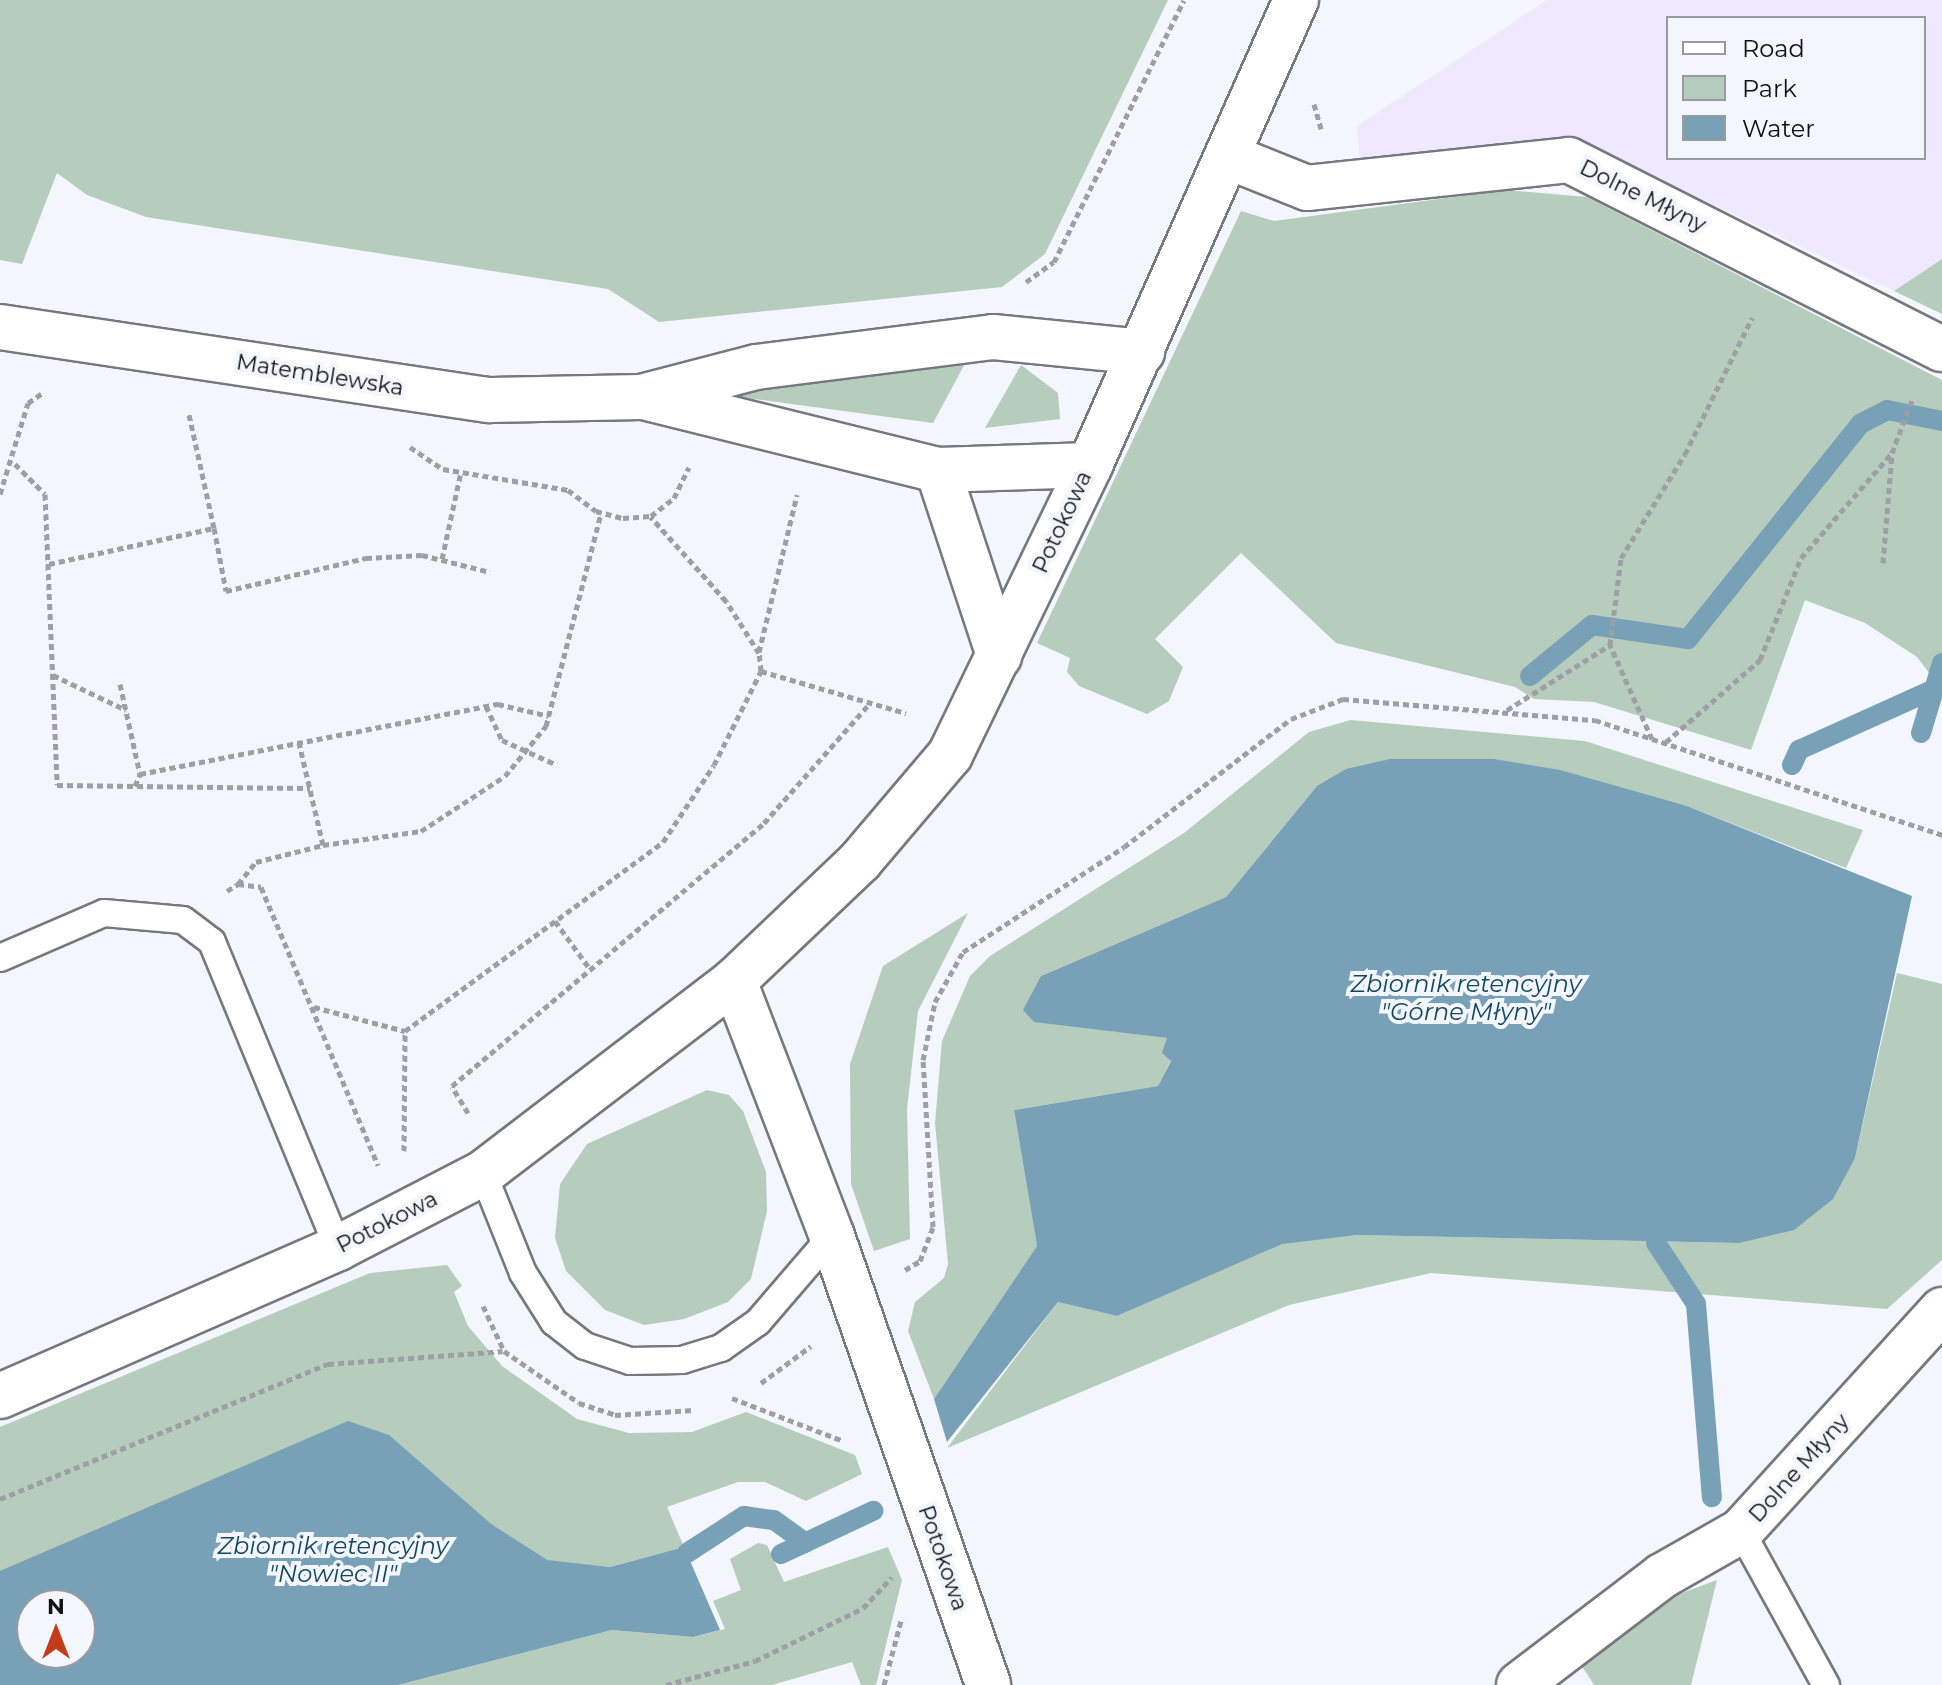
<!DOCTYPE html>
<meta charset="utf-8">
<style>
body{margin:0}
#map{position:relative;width:1942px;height:1685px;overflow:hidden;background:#f4f6fd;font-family:Montserrat,sans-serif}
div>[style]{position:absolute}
.industrial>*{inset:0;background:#eee9ff}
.green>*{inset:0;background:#b6ccbc}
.water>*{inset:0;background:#78a0b6}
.stream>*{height:20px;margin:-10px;padding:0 10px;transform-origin:10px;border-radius:10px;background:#78a0b6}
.path>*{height:5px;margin-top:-2.5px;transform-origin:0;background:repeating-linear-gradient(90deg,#9d9fa5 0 6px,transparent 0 10px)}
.roads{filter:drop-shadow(2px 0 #767880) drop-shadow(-2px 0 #767880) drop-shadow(0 2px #767880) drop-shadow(0 -2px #767880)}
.lane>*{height:26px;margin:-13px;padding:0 13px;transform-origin:13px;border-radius:13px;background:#fff}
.street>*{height:44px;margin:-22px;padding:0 22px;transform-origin:22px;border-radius:22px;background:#fff}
.secondary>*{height:44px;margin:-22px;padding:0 22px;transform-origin:22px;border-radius:22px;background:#fff}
.path-bridge>*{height:5px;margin-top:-2.5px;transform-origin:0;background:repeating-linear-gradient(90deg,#9d9fa5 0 6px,transparent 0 10px)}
span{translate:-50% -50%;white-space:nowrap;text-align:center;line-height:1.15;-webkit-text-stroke:8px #f4f6fd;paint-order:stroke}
.street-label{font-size:22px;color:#0f1013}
.water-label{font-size:24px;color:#12485f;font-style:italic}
.legend{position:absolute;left:1666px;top:16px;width:260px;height:144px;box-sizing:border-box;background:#f4f6fd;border:2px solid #989a9f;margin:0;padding:10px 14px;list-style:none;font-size:24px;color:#0f1013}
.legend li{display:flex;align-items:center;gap:16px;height:40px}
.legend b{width:40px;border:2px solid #989a9f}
.north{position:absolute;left:16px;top:1589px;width:80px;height:80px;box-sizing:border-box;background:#f4f6fd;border:2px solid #989a9f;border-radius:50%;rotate:0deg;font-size:22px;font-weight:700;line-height:32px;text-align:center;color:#0f1013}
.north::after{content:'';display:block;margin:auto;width:28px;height:36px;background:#c43b19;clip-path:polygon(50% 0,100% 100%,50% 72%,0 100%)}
</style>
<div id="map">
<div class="industrial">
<i style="clip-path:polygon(evenodd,1547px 0,1942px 0,1942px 259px,1894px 291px,1612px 156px,1510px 141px,1360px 164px,1357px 126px,1547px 0,1668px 18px,1924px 18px,1924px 158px,1668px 158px,1668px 18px)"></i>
</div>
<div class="green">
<i style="clip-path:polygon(0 0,1168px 0,1045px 254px,1002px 287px,659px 322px,608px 289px,146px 217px,87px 195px,57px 173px,22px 264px,0 260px)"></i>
<i style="clip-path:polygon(1506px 190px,1587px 197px,1942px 380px,1942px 690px,1917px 657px,1865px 623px,1805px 600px,1751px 750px,1594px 702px,1534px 699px,1515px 687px,1336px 643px,1241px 553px,1155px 639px,1183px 667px,1169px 701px,1147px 714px,1079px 686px,1067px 672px,1070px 658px,1037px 643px,1241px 211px,1274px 221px)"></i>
<i style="clip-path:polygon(1942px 259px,1942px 314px,1894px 291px)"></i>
<i style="clip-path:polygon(967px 360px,933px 423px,739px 397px,741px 389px)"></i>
<i style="clip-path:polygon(1021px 365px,1058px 393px,1060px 419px,985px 428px)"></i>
<i style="clip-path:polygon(1351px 720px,1585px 741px,1863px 830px,1846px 868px,1687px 806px,1494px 759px,1317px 786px,1226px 897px,1041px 976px,1070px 1026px,1168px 1038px,1171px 1060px,1158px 1086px,1014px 1110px,1037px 1246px,934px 1399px,908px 1331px,915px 1302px,944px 1278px,948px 1264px,935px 1123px,942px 1041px,970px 976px,990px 956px,1184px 833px,1309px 732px)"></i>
<i style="clip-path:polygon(968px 913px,918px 1011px,907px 1109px,910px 1239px,874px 1251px,851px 1184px,850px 1064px,883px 966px)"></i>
<i style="clip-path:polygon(1897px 973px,1942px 984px,1942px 1260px,1887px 1309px,1431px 1273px,1289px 1305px,947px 1448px,1058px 1302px,1117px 1316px,1282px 1243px,1357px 1235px,1739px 1243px,1855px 1158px)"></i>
<i style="clip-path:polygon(707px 1090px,729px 1095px,743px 1111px,766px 1172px,767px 1211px,751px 1279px,728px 1302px,684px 1319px,644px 1325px,605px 1310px,566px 1271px,555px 1238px,560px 1184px,587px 1144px)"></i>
<i style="clip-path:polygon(447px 1265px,462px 1286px,454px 1292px,468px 1326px,502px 1366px,577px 1419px,629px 1433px,692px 1432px,746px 1412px,855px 1455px,862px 1474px,806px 1501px,765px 1482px,738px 1482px,667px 1507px,684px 1547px,610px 1567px,547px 1561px,490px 1523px,0 1571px,0 1427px,370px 1273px)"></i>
<i style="clip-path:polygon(758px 1543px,767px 1545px,784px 1582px,888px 1547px,902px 1580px,876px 1685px,861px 1685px,852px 1662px,772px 1685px,398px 1685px,612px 1630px,693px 1637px,725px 1629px,713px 1601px,741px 1590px,730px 1559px)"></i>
<i style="clip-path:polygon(1717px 1580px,1691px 1685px,1594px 1685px,1580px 1663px,1666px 1599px)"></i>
</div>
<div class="water">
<i style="clip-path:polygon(1390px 759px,1494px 759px,1560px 770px,1687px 806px,1912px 896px,1855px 1158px,1833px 1199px,1794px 1230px,1739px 1243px,1357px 1235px,1282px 1244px,1117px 1316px,1058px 1302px,947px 1442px,934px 1399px,1037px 1246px,1014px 1110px,1158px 1086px,1171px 1061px,1162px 1053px,1167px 1038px,1034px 1022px,1023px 1010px,1041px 976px,1226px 897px,1317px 786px,1346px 769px)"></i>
<i style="clip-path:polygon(evenodd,348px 1421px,389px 1435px,490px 1523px,547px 1560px,610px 1567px,684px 1547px,720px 1630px,693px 1637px,612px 1630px,398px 1685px,0 1685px,0 1571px,348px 1421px,32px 1605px,80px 1605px,80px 1653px,32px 1653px,32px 1605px)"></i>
</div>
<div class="stream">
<i style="left:1530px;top:676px;width:80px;rotate:-39.4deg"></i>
<i style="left:1592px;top:625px;width:97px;rotate:8.3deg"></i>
<i style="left:1688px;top:639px;width:275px;rotate:-51.3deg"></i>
<i style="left:1860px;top:424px;width:30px;rotate:-27deg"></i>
<i style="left:1887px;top:410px;width:56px;rotate:11.3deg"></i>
<i style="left:1921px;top:733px;width:73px;rotate:-73.3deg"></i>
<i style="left:1792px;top:765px;width:17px;rotate:-65deg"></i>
<i style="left:1799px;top:750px;width:150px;rotate:-24.3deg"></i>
<i style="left:1656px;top:1243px;width:73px;rotate:56.7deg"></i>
<i style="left:1696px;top:1304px;width:194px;rotate:85.3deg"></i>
<i style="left:687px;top:1553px;width:68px;rotate:-33deg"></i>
<i style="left:744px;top:1516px;width:30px;rotate:8deg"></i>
<i style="left:774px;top:1520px;width:39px;rotate:36deg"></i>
<i style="left:781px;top:1554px;width:102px;rotate:-25.1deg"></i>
</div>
<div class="path">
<i style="left:1314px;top:104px;width:26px;rotate:74deg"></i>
<i style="left:1026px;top:282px;width:34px;rotate:-36deg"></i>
<i style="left:1054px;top:262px;width:292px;rotate:-63.6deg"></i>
<i style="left:410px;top:447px;width:40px;rotate:34deg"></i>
<i style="left:443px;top:469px;width:127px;rotate:9.5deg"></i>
<i style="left:568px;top:490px;width:35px;rotate:37deg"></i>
<i style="left:596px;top:511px;width:28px;rotate:15deg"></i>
<i style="left:623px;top:518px;width:28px;rotate:-4deg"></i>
<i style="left:651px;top:516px;width:29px;rotate:-38deg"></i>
<i style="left:674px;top:498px;width:34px;rotate:-64deg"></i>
<i style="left:15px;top:464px;width:42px;rotate:45deg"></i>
<i style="left:45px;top:494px;width:291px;rotate:87.6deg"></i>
<i style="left:57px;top:785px;width:253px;rotate:0.7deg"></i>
<i style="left:0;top:494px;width:95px;rotate:-72.9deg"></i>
<i style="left:28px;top:403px;width:19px;rotate:-35deg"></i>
<i style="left:214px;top:528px;width:64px;rotate:79.2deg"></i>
<i style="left:226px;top:591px;width:144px;rotate:-13.3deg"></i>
<i style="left:366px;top:558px;width:56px;rotate:-3.1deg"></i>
<i style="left:422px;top:555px;width:70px;rotate:14deg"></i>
<i style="left:442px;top:559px;width:89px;rotate:-77.7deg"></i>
<i style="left:1883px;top:563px;width:109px;rotate:-85.3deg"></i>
<i style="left:49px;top:564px;width:169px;rotate:-12.3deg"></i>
<i style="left:214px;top:528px;width:117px;rotate:-102.4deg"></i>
<i style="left:759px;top:652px;width:162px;rotate:-76.4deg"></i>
<i style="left:761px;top:671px;width:151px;rotate:16.2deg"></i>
<i style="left:53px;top:675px;width:81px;rotate:25.6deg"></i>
<i style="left:120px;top:684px;width:92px;rotate:77.5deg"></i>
<i style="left:486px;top:706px;width:38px;rotate:65deg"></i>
<i style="left:1507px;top:710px;width:122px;rotate:-32.3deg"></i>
<i style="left:1652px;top:739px;width:103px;rotate:-114.1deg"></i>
<i style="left:1610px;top:645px;width:88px;rotate:-82.8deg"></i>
<i style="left:1621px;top:558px;width:122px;rotate:-58.4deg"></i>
<i style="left:1685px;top:454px;width:152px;rotate:-63.8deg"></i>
<i style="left:1666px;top:742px;width:125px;rotate:-41.1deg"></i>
<i style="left:1760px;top:660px;width:110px;rotate:-68.1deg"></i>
<i style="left:1801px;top:558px;width:139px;rotate:-49.1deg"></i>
<i style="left:1892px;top:453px;width:60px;rotate:-69.4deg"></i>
<i style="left:135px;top:786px;width:13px;rotate:-67deg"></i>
<i style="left:140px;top:774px;width:365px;rotate:-11.1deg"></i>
<i style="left:498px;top:704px;width:52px;rotate:13.2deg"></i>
<i style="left:323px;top:845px;width:99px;rotate:-8.1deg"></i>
<i style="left:421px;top:831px;width:100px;rotate:-33.2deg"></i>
<i style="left:505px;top:776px;width:65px;rotate:-50.6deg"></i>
<i style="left:546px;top:726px;width:220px;rotate:-75.5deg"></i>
<i style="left:238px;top:884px;width:28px;rotate:-51deg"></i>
<i style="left:256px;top:862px;width:69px;rotate:-14.2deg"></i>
<i style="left:323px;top:845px;width:105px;rotate:-103.2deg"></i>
<i style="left:227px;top:891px;width:13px;rotate:-32deg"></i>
<i style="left:238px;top:884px;width:23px;rotate:7deg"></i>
<i style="left:261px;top:887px;width:302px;rotate:67.2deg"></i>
<i style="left:555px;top:921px;width:59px;rotate:53.9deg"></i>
<i style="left:314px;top:1007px;width:94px;rotate:14.8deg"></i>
<i style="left:468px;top:1113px;width:31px;rotate:-121deg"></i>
<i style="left:452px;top:1086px;width:408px;rotate:-40.1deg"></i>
<i style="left:764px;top:823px;width:160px;rotate:-48.5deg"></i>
<i style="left:404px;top:1151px;width:120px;rotate:-89.5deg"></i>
<i style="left:405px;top:1031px;width:320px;rotate:-36.2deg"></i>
<i style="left:663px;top:842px;width:92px;rotate:-56.5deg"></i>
<i style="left:714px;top:765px;width:105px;rotate:-63.4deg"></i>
<i style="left:761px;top:671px;width:18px;rotate:-96deg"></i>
<i style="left:759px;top:653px;width:62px;rotate:-122.4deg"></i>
<i style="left:726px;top:601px;width:113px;rotate:-131.8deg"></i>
<i style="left:905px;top:1270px;width:17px;rotate:-31deg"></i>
<i style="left:920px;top:1261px;width:36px;rotate:-69deg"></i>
<i style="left:933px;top:1227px;width:167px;rotate:-93.4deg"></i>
<i style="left:923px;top:1060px;width:59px;rotate:-78.3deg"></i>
<i style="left:935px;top:1002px;width:57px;rotate:-60.8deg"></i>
<i style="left:963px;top:952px;width:192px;rotate:-33.1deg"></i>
<i style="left:1124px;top:847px;width:210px;rotate:-37.5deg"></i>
<i style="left:1291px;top:719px;width:56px;rotate:-21deg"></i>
<i style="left:1343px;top:699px;width:253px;rotate:4.8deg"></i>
<i style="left:1595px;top:720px;width:366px;rotate:18.3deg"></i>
<i style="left:483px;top:1306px;width:50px;rotate:65deg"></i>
<i style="left:504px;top:1351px;width:91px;rotate:34.7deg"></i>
<i style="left:579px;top:1403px;width:38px;rotate:18deg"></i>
<i style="left:615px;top:1415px;width:78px;rotate:-3.7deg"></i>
<i style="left:761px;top:1383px;width:62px;rotate:-36.5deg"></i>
<i style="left:732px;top:1398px;width:117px;rotate:21.1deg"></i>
<i style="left:0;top:1499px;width:355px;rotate:-22.4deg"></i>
<i style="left:328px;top:1364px;width:175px;rotate:-4.2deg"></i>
<i style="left:666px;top:1685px;width:92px;rotate:-15.1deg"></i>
<i style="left:755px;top:1661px;width:120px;rotate:-26.1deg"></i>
<i style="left:863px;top:1608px;width:42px;rotate:-46.9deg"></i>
<i style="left:884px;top:1685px;width:70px;rotate:-75.2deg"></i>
</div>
<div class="roads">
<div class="lane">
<i style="left:0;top:958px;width:113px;rotate:-23.4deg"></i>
<i style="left:104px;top:913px;width:79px;rotate:5.1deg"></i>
<i style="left:183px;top:920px;width:36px;rotate:37deg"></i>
<i style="left:212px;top:942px;width:331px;rotate:67.6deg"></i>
<i style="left:483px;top:1173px;width:108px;rotate:68.2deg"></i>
<i style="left:523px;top:1273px;width:58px;rotate:57.7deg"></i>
<i style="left:554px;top:1322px;width:39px;rotate:38deg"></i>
<i style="left:585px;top:1346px;width:47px;rotate:18.4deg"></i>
<i style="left:630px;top:1361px;width:52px;rotate:-1.1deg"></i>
<i style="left:682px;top:1360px;width:41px;rotate:-17.1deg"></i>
<i style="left:721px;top:1348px;width:45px;rotate:-35.1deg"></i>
<i style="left:758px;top:1322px;width:113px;rotate:-49.3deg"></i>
<i style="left:1741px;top:1531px;width:176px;rotate:61.1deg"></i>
</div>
<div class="street">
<i style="left:1227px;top:156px;width:86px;rotate:21.8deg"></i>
<i style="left:1307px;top:188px;width:263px;rotate:-6.1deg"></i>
<i style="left:1569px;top:160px;width:418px;rotate:26.9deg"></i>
<i style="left:938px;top:470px;width:196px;rotate:71.8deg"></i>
<i style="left:734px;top:981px;width:273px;rotate:69deg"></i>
<i style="left:832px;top:1236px;width:475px;rotate:70.8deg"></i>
<i style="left:0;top:1396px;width:369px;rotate:-23.6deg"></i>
<i style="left:338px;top:1248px;width:163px;rotate:-27.3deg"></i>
<i style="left:483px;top:1173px;width:316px;rotate:-37.4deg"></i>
<i style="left:734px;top:981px;width:174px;rotate:-43.6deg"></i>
<i style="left:860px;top:861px;width:139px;rotate:-49.7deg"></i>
<i style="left:950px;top:755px;width:322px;rotate:-64.2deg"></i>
<i style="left:1519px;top:1685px;width:180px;rotate:-37.3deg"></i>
<i style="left:1662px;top:1576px;width:91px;rotate:-29.7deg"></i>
<i style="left:1741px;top:1531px;width:299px;rotate:-47.7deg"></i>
</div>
<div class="secondary">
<i style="left:0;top:327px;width:495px;rotate:8.5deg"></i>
<i style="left:490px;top:400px;width:151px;rotate:-1.1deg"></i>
<i style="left:641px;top:397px;width:119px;rotate:-14.6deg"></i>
<i style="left:756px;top:367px;width:239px;rotate:-7.2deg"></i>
<i style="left:993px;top:337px;width:150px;rotate:5.7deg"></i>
<i style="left:647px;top:398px;width:300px;rotate:13.9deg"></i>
<i style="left:938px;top:470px;width:152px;rotate:-1.9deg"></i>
<i style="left:1090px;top:465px;width:509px;rotate:-66.11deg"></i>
</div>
</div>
<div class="path-bridge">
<i style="left:502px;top:740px;width:60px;rotate:24.4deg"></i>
</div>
<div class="street-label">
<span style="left:1643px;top:196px;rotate:26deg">Dolne Młyny</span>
<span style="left:320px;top:375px;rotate:9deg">Matemblewska</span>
<span style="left:1062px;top:522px;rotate:-65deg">Potokowa</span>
<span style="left:387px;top:1222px;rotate:-27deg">Potokowa</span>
<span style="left:1799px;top:1468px;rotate:-48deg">Dolne Młyny</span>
<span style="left:943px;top:1558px;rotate:71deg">Potokowa</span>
</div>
<div class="water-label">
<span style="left:1466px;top:998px">Zbiornik retencyjny<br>"Górne Młyny"</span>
<span style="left:333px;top:1560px">Zbiornik retencyjny<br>"Nowiec II"</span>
</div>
<ul class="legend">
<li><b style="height:10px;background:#fff"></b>Road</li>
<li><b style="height:22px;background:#b6ccbc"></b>Park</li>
<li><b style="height:22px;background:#78a0b6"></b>Water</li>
</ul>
<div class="north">N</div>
</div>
